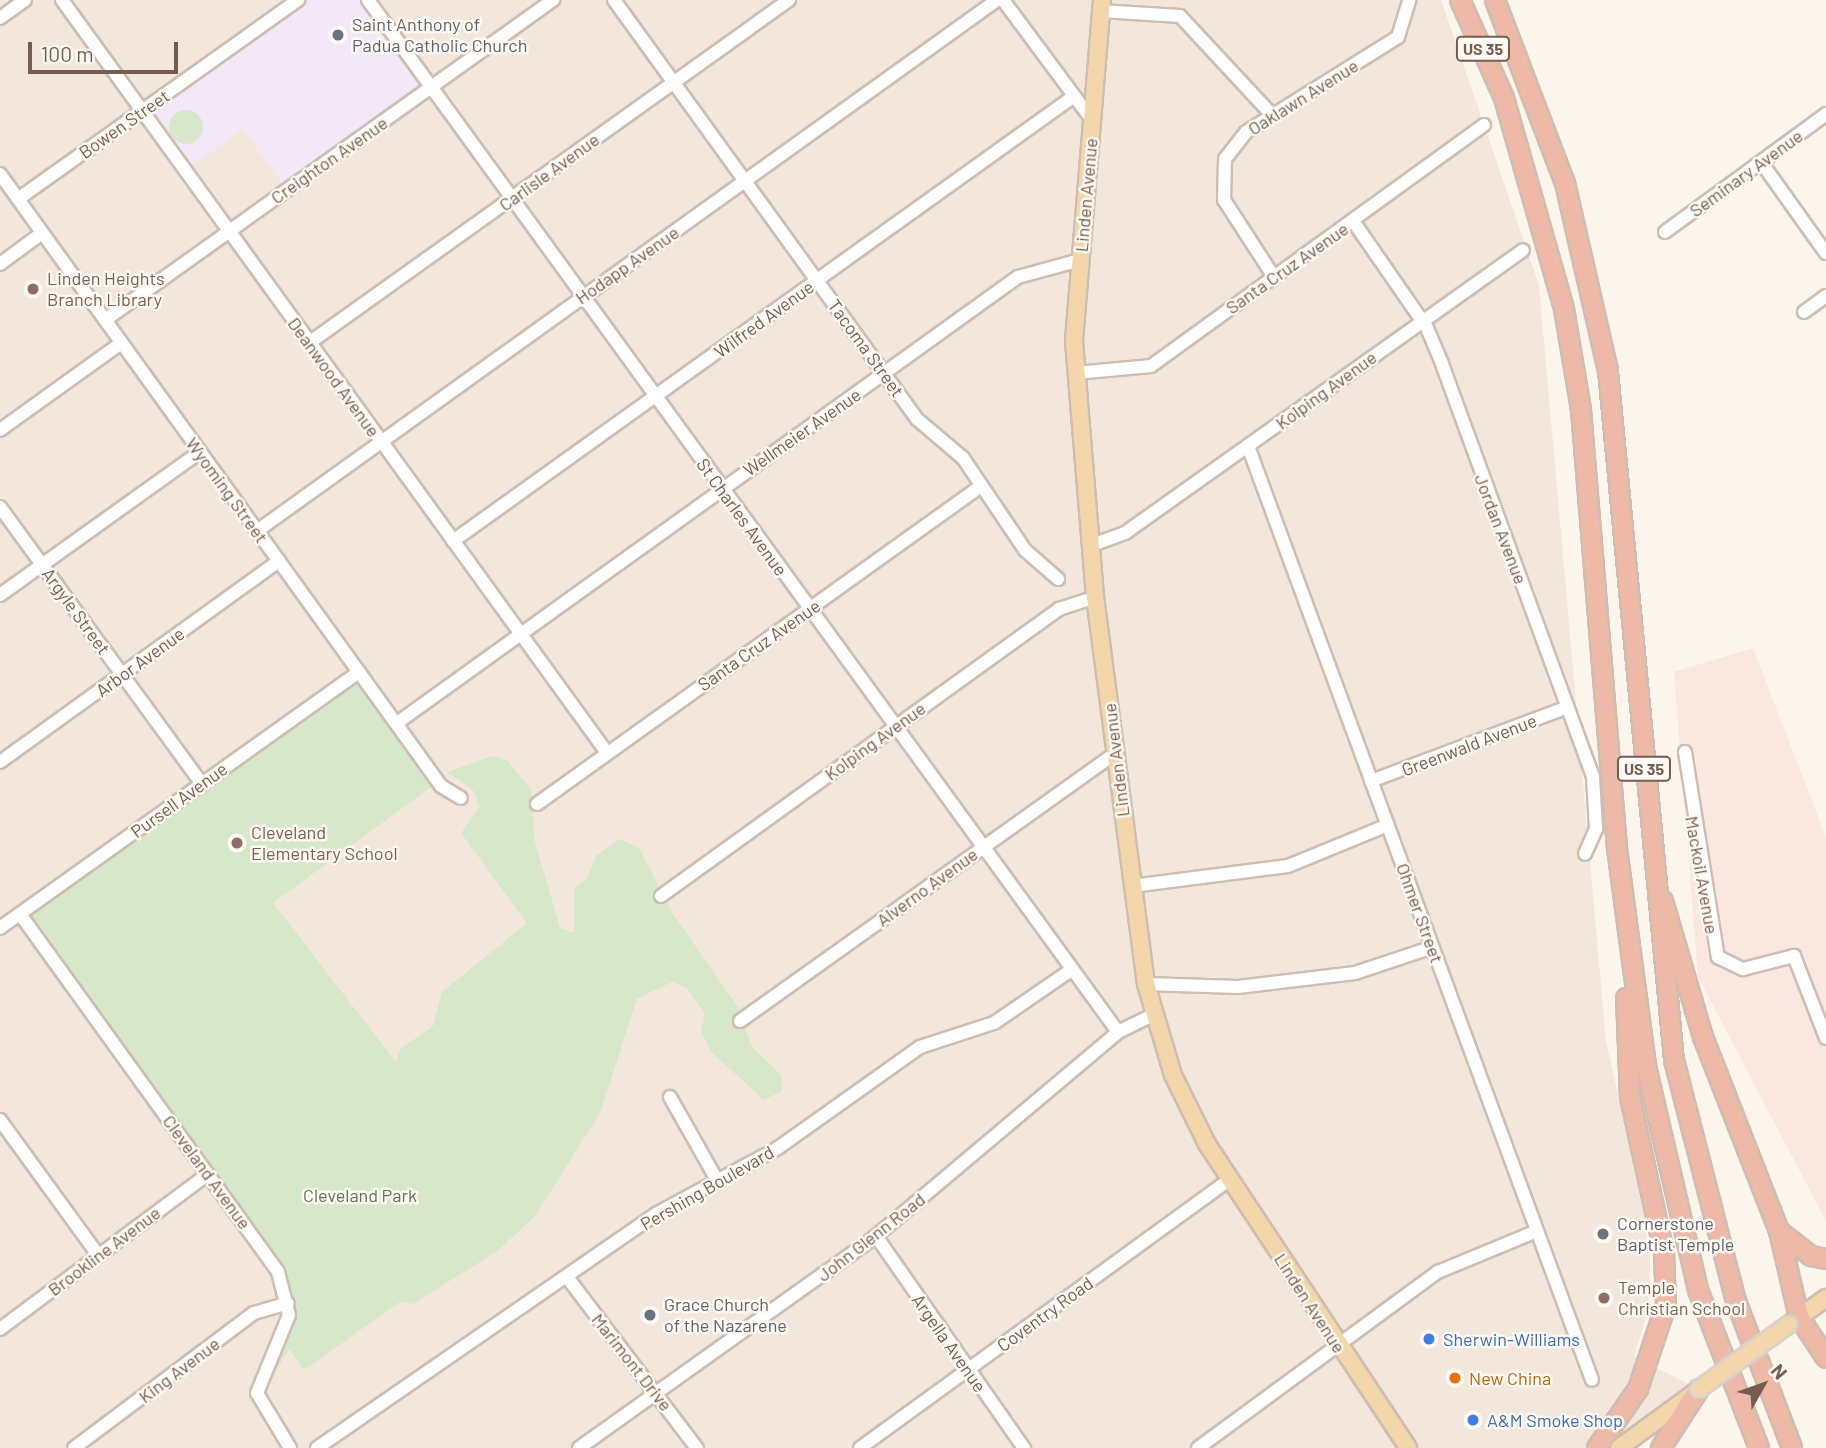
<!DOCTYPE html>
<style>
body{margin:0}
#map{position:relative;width:1826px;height:1448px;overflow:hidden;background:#fbf5ec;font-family:Barlow,sans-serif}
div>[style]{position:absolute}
.residential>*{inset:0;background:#f2e7da}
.commercial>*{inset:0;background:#fae8e0}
.education>*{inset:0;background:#f2e8f8}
.green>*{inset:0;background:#d7e8ca}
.round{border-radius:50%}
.roads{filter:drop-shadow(2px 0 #cdbdb2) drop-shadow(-2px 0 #cdbdb2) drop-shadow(0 2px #cdbdb2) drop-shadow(0 -2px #cdbdb2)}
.minor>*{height:12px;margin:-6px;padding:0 6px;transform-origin:6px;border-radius:6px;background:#fff}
.major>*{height:16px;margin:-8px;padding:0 8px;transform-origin:8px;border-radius:8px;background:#f3d6aa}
.highway>*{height:18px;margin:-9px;padding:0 9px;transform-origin:9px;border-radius:9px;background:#efb9a8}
.bridges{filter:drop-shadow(2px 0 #d8d1ce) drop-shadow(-2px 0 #d8d1ce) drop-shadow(0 2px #d8d1ce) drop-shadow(0 -2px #d8d1ce)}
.major-bridge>*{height:16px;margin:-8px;padding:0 8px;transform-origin:8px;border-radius:8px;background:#f3d6aa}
.dots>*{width:19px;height:19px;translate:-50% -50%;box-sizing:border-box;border:4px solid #fef9f2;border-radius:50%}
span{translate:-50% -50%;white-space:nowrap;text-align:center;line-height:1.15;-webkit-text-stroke:5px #fef9f2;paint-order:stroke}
.shield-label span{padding:2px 5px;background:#fef9f2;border:2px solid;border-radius:5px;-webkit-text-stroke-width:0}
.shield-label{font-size:16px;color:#755c50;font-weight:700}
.worship-label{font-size:18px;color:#5b616d}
.left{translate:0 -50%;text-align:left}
.street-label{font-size:18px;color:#755c50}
.education-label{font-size:18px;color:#785e54}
.park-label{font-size:18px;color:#587949}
.shop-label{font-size:18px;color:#366cbe}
.food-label{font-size:18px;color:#c56008}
.north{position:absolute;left:1728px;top:1350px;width:70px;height:70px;-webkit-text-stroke:5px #fef9f2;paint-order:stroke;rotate:50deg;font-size:19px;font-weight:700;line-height:28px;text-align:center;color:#755c50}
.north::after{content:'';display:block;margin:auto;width:24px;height:32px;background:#755c50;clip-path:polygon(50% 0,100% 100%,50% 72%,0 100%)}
.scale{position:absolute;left:28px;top:42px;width:150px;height:32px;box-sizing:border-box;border:4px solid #755c50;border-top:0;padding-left:9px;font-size:21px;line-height:24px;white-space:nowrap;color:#755c50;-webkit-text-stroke:5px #fef9f2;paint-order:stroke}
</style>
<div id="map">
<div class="residential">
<i style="clip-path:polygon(0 0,1441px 0,1539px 285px,1606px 1042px,1642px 1197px,1650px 1263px,1648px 1311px,1634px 1357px,1699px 1389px,1617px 1448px,0 1448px)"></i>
</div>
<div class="commercial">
<i style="clip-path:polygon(1753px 648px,1826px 837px,1826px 1221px,1698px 977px,1674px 672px)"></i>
</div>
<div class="education">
<i style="clip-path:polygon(298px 0,368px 0,431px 87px,287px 191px,243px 129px,185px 171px,142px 111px)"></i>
</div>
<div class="green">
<i class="round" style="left:169px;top:110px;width:34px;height:34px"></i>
<i style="clip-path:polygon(359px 672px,438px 782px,273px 903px,396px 1062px,400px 1049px,433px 1026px,442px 992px,527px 923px,461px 833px,480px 806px,473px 790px,447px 772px,493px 756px,507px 760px,532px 791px,534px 838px,560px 928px,574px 933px,575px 887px,587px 879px,596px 856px,620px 839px,639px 848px,673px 914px,738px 1007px,752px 1047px,781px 1075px,782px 1091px,764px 1100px,711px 1052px,701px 1032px,705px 1013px,686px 987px,672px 982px,637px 999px,600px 1113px,535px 1216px,496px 1252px,413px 1304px,400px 1302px,304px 1370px,289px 1349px,258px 1400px,283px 1335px,284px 1284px,20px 914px)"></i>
</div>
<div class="roads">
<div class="minor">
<i style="left:62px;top:0;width:930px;rotate:54.1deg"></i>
<i style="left:368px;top:0;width:1276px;rotate:53.99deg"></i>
<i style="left:614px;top:0;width:517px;rotate:54.13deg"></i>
<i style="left:917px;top:419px;width:60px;rotate:40.3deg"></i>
<i style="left:963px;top:458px;width:111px;rotate:56deg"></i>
<i style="left:1025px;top:550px;width:44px;rotate:41.3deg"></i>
<i style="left:1003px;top:0;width:151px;rotate:53.4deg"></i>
<i style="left:1101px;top:11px;width:79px;rotate:3.6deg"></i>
<i style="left:1180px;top:16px;width:135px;rotate:47.1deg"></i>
<i style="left:0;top:18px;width:31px;rotate:-36deg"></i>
<i style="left:1761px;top:162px;width:112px;rotate:54.5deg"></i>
<i style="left:0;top:174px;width:754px;rotate:54.22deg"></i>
<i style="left:441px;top:786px;width:23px;rotate:31deg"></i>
<i style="left:18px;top:199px;width:344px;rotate:-35.4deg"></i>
<i style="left:1353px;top:221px;width:130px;rotate:55.3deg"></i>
<i style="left:1427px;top:328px;width:39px;rotate:67deg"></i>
<i style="left:1442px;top:364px;width:440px;rotate:69.9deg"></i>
<i style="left:1593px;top:777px;width:52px;rotate:86.7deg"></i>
<i style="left:1596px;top:829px;width:27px;rotate:114deg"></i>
<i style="left:1665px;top:232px;width:200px;rotate:-36.2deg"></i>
<i style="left:0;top:264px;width:52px;rotate:-36.4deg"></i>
<i style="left:1274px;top:277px;width:92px;rotate:-123deg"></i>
<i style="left:1224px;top:200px;width:41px;rotate:-88.6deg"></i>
<i style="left:1225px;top:159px;width:34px;rotate:-52deg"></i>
<i style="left:1246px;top:132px;width:179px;rotate:-32deg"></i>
<i style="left:1398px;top:37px;width:39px;rotate:-73deg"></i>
<i style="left:1804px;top:312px;width:27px;rotate:-36deg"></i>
<i style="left:105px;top:320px;width:551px;rotate:-35.54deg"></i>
<i style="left:309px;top:343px;width:590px;rotate:-35.55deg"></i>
<i style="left:1076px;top:373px;width:75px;rotate:-5.3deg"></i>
<i style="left:1151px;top:366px;width:411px;rotate:-35.9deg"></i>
<i style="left:0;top:430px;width:149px;rotate:-35.7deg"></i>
<i style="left:1248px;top:446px;width:995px;rotate:69.78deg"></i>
<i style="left:0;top:507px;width:343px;rotate:53.9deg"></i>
<i style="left:257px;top:531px;width:911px;rotate:-35.66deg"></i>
<i style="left:453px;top:541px;width:764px;rotate:-35.62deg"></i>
<i style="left:1092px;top:545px;width:35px;rotate:-20deg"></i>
<i style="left:1125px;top:533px;width:488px;rotate:-35.4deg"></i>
<i style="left:0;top:595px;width:246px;rotate:-35.6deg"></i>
<i style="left:397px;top:723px;width:765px;rotate:-35.69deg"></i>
<i style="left:1018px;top:277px;width:64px;rotate:-15.3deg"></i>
<i style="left:1685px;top:752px;width:208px;rotate:80.9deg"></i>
<i style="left:1718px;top:957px;width:28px;rotate:26deg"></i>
<i style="left:1743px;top:969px;width:53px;rotate:-14.3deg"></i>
<i style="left:1794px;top:956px;width:88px;rotate:68.7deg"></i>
<i style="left:0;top:762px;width:344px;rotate:-35.8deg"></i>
<i style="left:1371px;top:781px;width:207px;rotate:-20.6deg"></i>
<i style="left:537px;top:804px;width:546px;rotate:-35.61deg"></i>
<i style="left:1132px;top:886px;width:157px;rotate:-7.3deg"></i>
<i style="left:1288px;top:866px;width:108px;rotate:-22.3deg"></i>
<i style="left:661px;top:896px;width:491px;rotate:-35.8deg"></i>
<i style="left:1059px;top:609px;width:38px;rotate:-18deg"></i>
<i style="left:20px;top:914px;width:441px;rotate:54.2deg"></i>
<i style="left:278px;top:1272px;width:44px;rotate:75.7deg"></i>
<i style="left:289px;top:1315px;width:84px;rotate:112.3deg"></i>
<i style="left:257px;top:1393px;width:64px;rotate:59deg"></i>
<i style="left:0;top:928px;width:441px;rotate:-35.5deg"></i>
<i style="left:1146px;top:984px;width:92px;rotate:1.9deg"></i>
<i style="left:1238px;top:987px;width:118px;rotate:-6.8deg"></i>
<i style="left:1355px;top:973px;width:82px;rotate:-18.4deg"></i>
<i style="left:740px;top:1021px;width:460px;rotate:-35.5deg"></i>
<i style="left:670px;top:1097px;width:95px;rotate:60.5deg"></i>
<i style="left:0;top:1120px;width:167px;rotate:54deg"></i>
<i style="left:876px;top:1236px;width:259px;rotate:55.1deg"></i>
<i style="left:567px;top:1277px;width:215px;rotate:52.8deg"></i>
<i style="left:0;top:1329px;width:259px;rotate:-36.7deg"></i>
<i style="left:74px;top:1448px;width:225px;rotate:-36.9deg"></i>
<i style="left:254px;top:1313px;width:35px;rotate:-16deg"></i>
<i style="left:317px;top:1448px;width:412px;rotate:-34.6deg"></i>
<i style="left:656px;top:1214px;width:139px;rotate:-28.4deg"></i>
<i style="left:778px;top:1148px;width:174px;rotate:-35.4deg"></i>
<i style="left:920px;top:1047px;width:78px;rotate:-18deg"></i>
<i style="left:994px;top:1023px;width:93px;rotate:-34.5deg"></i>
<i style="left:579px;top:1448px;width:365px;rotate:-35.5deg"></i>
<i style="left:876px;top:1236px;width:317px;rotate:-40.1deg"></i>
<i style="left:1118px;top:1032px;width:39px;rotate:-26deg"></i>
<i style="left:860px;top:1448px;width:457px;rotate:-36deg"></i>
<i style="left:1198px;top:1448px;width:298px;rotate:-36.3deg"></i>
<i style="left:1438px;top:1272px;width:107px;rotate:-22.5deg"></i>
</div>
<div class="major">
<i style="left:1102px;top:0;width:342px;rotate:94.7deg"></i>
<i style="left:1074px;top:341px;width:257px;rotate:85.3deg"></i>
<i style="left:1095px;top:597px;width:390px;rotate:82.5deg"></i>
<i style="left:1146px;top:984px;width:95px;rotate:73.5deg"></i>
<i style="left:1173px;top:1075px;width:77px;rotate:63.8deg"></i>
<i style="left:1207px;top:1144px;width:364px;rotate:56.5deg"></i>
<i style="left:1791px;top:1323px;width:43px;rotate:-35.5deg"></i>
<i style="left:1619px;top:1448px;width:97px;rotate:-36.2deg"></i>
</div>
<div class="highway">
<i style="left:1460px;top:0;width:107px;rotate:65.8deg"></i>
<i style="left:1504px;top:98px;width:219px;rotate:74.1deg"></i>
<i style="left:1564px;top:309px;width:102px;rotate:80.4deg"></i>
<i style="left:1581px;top:410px;width:439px;rotate:85.3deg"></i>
<i style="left:1617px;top:848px;width:220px;rotate:82.4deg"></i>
<i style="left:1646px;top:1066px;width:230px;rotate:76.9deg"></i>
<i style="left:1698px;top:1290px;width:169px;rotate:68.9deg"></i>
<i style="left:1495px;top:0;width:196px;rotate:69.1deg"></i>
<i style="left:1565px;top:183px;width:193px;rotate:77.1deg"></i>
<i style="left:1608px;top:371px;width:692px;rotate:84.53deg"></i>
<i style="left:1674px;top:1060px;width:249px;rotate:75.6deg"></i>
<i style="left:1736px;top:1301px;width:157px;rotate:69.1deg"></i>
<i style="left:1663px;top:901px;width:142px;rotate:73.6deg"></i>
<i style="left:1703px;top:1037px;width:208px;rotate:68.6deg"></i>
<i style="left:1779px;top:1231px;width:41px;rotate:38deg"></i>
<i style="left:1811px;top:1256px;width:15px;rotate:11deg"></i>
<i style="left:1779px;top:1231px;width:88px;rotate:76.9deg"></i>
<i style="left:1799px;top:1317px;width:49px;rotate:56.6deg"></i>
<i style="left:1597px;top:1448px;width:72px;rotate:-55.2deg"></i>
<i style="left:1638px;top:1389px;width:89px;rotate:-71.6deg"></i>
<i style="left:1666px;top:1305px;width:53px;rotate:-92.2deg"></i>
<i style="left:1664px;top:1252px;width:159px;rotate:-102.4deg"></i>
<i style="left:1630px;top:1097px;width:99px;rotate:-92.3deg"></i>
<i style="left:1661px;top:1448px;width:70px;rotate:-57.2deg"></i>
</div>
</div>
<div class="bridges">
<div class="major-bridge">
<i style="left:1699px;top:1389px;width:110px;rotate:-35.7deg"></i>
</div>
</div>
<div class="dots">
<i style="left:338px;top:35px;background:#6b7280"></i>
<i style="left:33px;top:289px;background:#8d6e63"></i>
<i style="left:237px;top:843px;background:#8d6e63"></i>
<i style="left:1603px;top:1234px;background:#6b7280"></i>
<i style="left:1604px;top:1298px;background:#8d6e63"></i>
<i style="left:650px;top:1315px;background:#6b7280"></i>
<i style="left:1429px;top:1339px;background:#3f7fe0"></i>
<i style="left:1455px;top:1378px;background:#e8710a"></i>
<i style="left:1473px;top:1420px;background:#3f7fe0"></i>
</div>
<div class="shield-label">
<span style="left:1483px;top:49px">US 35</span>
<span style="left:1644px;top:769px">US 35</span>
</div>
<div class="worship-label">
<span class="left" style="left:352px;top:35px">Saint Anthony of<br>Padua Catholic Church</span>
<span class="left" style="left:1617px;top:1234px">Cornerstone<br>Baptist Temple</span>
<span class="left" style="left:664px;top:1315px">Grace Church<br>of the Nazarene</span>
</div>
<div class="street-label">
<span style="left:1303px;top:97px;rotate:-32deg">Oaklawn Avenue</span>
<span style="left:124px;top:124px;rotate:-35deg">Bowen Street</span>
<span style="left:329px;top:160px;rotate:-35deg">Creighton Avenue</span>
<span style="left:549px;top:172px;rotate:-36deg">Carlisle Avenue</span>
<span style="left:1746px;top:173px;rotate:-36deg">Seminary Avenue</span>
<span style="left:1086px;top:195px;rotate:-85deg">Linden Avenue</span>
<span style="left:627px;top:265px;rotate:-35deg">Hodapp Avenue</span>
<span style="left:1287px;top:268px;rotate:-35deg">Santa Cruz Avenue</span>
<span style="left:764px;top:319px;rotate:-36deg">Wilfred Avenue</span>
<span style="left:866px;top:348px;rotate:54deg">Tacoma Street</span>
<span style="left:334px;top:377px;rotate:54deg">Deanwood Avenue</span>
<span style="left:1326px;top:390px;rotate:-36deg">Kolping Avenue</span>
<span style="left:802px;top:432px;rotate:-35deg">Wellmeier Avenue</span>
<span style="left:227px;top:490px;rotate:54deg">Wyoming Street</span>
<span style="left:742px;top:517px;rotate:54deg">St Charles Avenue</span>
<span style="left:1501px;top:529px;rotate:69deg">Jordan Avenue</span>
<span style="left:76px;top:611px;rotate:54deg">Argyle Street</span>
<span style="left:759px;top:645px;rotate:-35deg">Santa Cruz Avenue</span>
<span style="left:140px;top:662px;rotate:-36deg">Arbor Avenue</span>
<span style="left:875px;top:741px;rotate:-36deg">Kolping Avenue</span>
<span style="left:1469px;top:745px;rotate:-21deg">Greenwald Avenue</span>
<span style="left:1116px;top:760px;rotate:-97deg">Linden Avenue</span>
<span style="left:179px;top:800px;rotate:-36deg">Pursell Avenue</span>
<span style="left:1702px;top:875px;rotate:80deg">Mackoil Avenue</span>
<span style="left:927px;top:887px;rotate:-36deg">Alverno Avenue</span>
<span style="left:1420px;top:913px;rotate:70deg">Ohmer Street</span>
<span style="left:207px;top:1172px;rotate:54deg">Cleveland Avenue</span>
<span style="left:707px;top:1188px;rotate:-30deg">Pershing Boulevard</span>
<span style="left:871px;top:1237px;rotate:-38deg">John Glenn Road</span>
<span style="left:104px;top:1251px;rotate:-37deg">Brookline Avenue</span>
<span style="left:1310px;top:1303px;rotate:57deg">Linden Avenue</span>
<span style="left:1045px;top:1314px;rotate:-36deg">Coventry Road</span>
<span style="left:949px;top:1343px;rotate:55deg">Argella Avenue</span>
<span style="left:632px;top:1362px;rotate:52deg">Marimont Drive</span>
<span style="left:179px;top:1370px;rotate:-37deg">King Avenue</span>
</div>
<div class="education-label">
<span class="left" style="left:47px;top:289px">Linden Heights<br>Branch Library</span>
<span class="left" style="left:251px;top:843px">Cleveland<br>Elementary School</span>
<span class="left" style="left:1618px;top:1298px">Temple<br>Christian School</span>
</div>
<div class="park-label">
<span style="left:360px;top:1195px">Cleveland Park</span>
</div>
<div class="shop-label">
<span class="left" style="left:1443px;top:1339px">Sherwin-Williams</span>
<span class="left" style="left:1487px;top:1420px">A&amp;M Smoke Shop</span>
</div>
<div class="food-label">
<span class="left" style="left:1469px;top:1378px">New China</span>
</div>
<div class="north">N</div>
<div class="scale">100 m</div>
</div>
